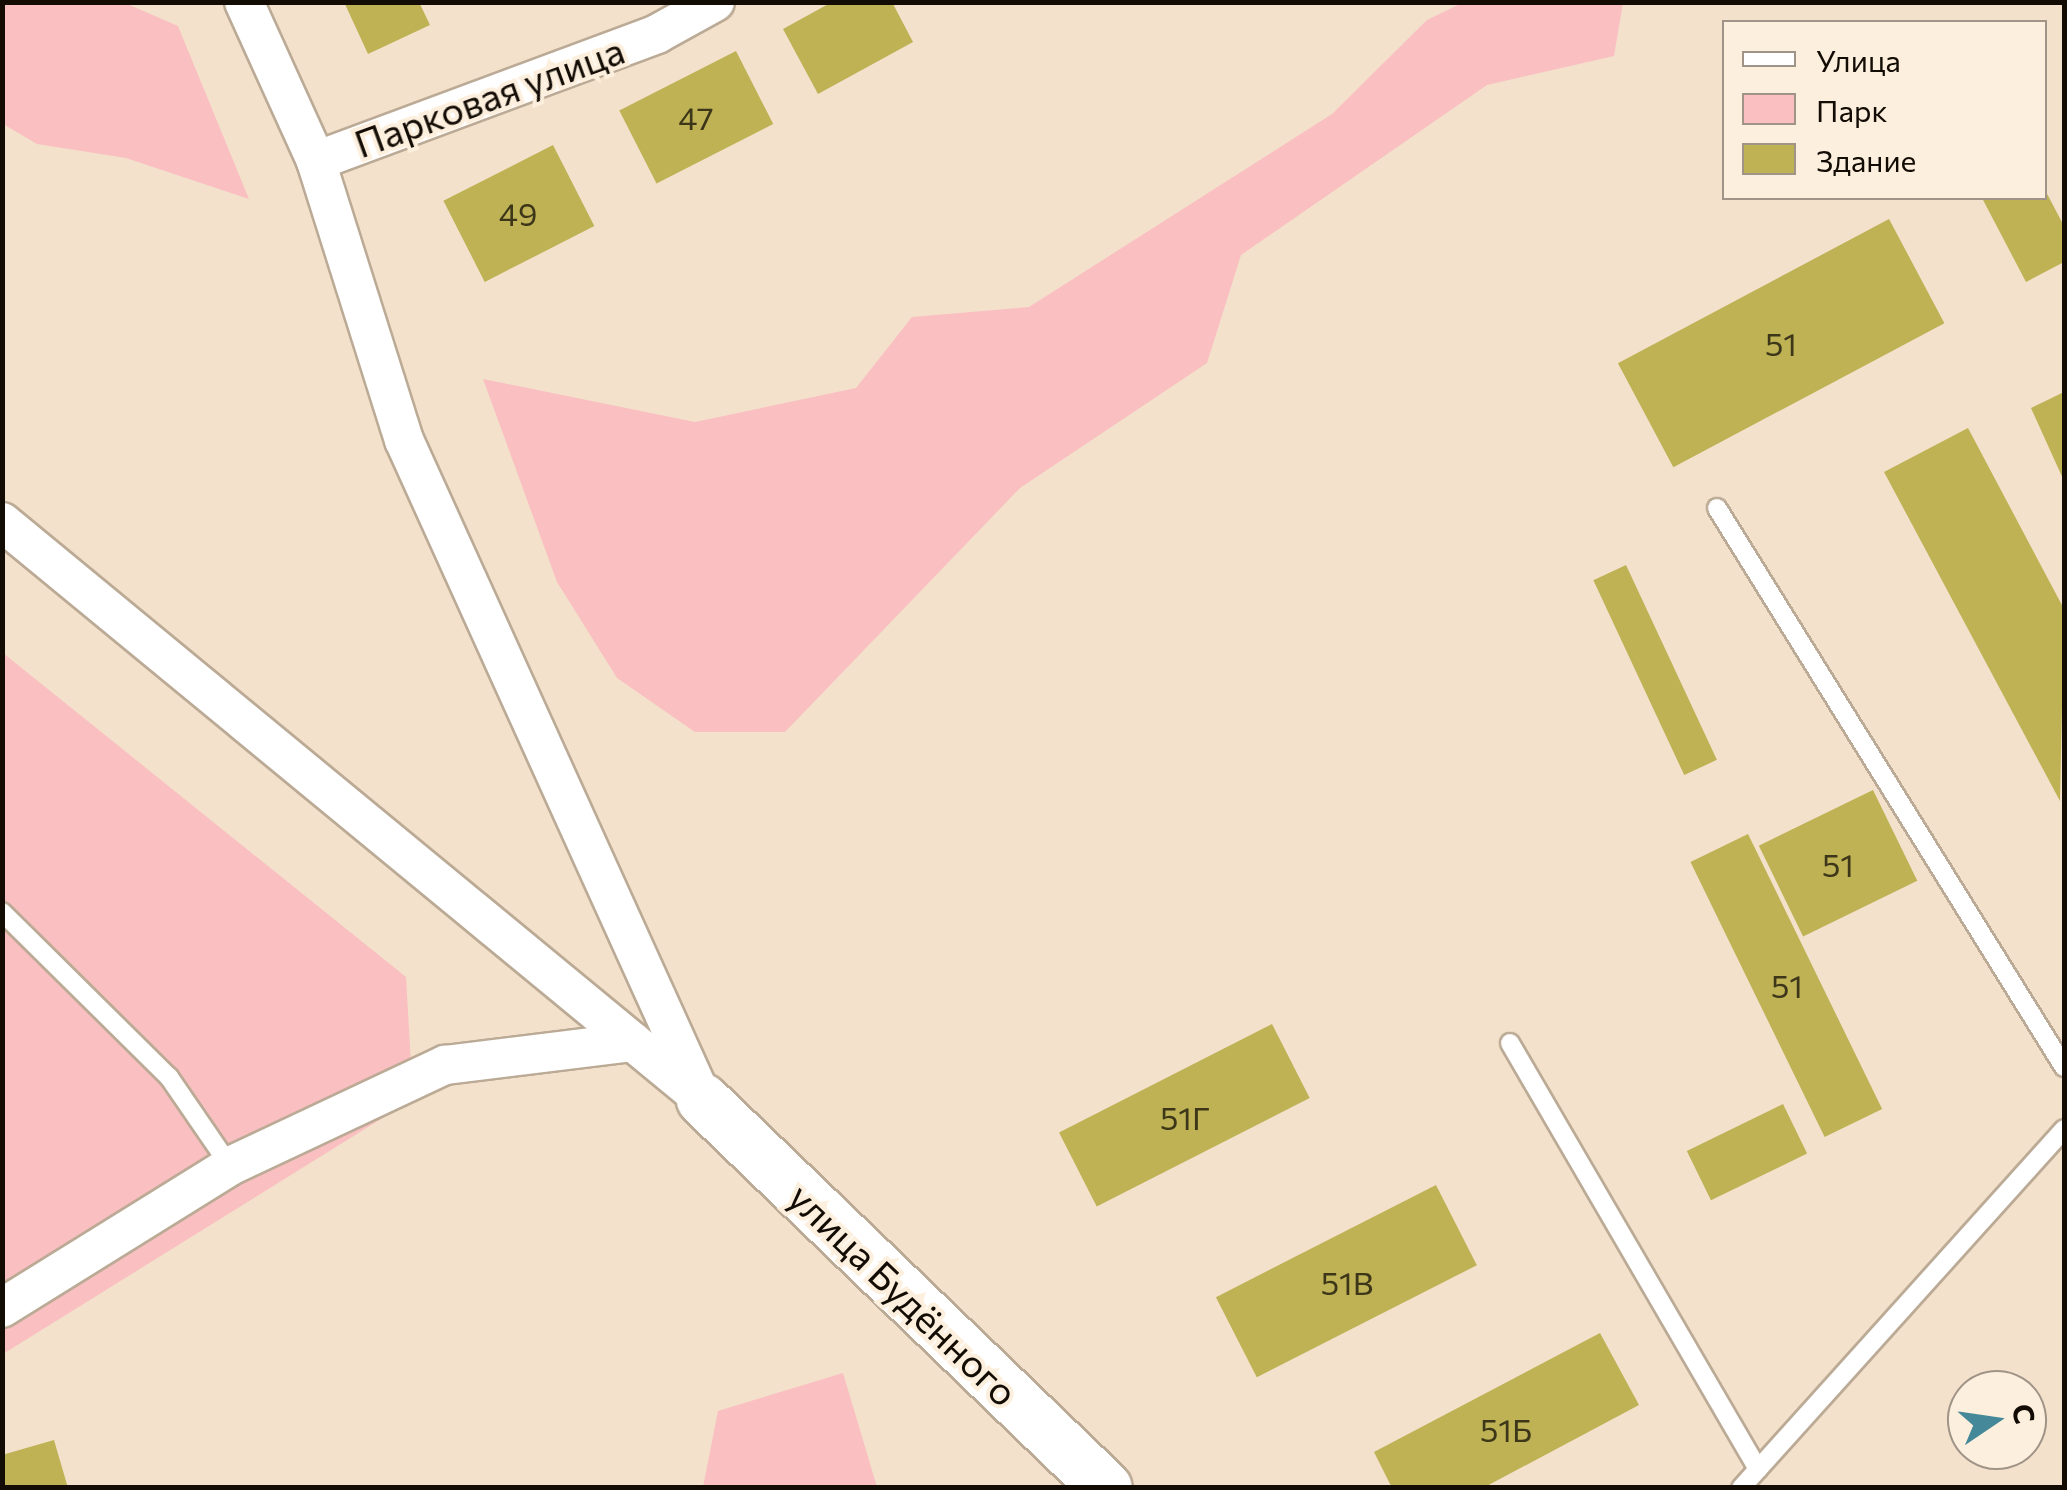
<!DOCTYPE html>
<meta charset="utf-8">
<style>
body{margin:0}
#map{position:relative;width:2067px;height:1490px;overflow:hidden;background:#f3e1cb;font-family:Commissioner,sans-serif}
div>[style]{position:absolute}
.green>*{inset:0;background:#fabfc1}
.building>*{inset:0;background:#beb255;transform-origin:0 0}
.roads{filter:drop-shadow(2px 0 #bbaa95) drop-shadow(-2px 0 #bbaa95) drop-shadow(0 2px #bbaa95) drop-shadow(0 -2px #bbaa95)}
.lane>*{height:18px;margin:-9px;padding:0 9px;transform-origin:9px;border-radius:9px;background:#fff}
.street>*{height:38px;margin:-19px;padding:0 19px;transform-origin:19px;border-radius:19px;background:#fff}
.secondary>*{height:52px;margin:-26px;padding:0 26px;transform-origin:26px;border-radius:26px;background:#fff}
span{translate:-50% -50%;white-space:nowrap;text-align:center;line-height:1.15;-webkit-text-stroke:8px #fdefdd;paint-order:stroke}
.number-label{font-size:32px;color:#3d3619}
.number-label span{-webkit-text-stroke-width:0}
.street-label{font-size:38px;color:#120c05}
.frame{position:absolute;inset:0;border:5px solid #120c05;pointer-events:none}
.legend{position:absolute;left:1722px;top:20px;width:325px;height:180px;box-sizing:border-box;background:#fdefdd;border:2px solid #9f9487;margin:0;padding:12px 18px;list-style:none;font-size:30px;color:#120c05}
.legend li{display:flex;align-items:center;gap:20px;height:50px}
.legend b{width:50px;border:2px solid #9f9487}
.north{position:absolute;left:1947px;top:1370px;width:100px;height:100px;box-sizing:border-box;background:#fdefdd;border:2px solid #9f9487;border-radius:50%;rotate:77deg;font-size:28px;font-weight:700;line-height:40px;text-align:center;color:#120c05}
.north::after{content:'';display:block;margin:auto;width:35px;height:45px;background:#458899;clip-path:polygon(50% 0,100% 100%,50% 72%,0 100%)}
</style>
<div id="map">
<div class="green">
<i style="clip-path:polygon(3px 2px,125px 3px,178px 26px,249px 199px,126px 158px,37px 144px,3px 124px)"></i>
<i style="clip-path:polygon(1464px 2px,1623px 3px,1614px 56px,1487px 85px,1241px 255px,1207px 363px,1020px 488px,785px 732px,695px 732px,617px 678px,557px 582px,483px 379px,695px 422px,856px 388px,912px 317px,1029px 307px,1332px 114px,1427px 20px)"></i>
<i style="clip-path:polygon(3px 653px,406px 977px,413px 1099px,3px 1354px)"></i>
<i style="clip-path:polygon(843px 1373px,877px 1487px,703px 1487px,718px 1411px)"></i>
</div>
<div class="building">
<i style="clip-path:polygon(344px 2px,419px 2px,430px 25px,368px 54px)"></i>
<i style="clip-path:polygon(832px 2px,892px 2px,913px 42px,818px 94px,783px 29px)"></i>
<i style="left:736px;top:51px;width:82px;height:131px;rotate:63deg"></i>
<i style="left:553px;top:145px;width:91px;height:123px;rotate:63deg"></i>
<i style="clip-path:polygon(2044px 188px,2064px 226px,2064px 262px,2026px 282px,1982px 198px,2044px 198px)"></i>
<i style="left:1889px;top:219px;width:118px;height:307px;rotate:62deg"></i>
<i style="clip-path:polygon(2064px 392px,2064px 481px,2031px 408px)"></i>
<i style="clip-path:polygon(1968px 428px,2064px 609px,2060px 801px,1884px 472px)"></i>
<i style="left:1626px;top:565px;width:215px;height:36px;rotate:65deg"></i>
<i style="left:1873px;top:790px;width:101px;height:127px;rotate:64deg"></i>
<i style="left:1748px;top:834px;width:306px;height:64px;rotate:64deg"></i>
<i style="left:1272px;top:1024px;width:83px;height:239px;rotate:63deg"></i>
<i style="left:1783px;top:1104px;width:55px;height:107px;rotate:64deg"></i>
<i style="left:1436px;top:1185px;width:90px;height:247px;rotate:63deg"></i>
<i style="clip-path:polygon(1600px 1333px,1639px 1405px,1483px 1488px,1392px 1488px,1374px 1452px)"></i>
<i style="clip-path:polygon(54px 1440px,68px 1488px,2px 1488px,2px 1455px)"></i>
</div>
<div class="roads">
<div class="lane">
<i style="left:1717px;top:508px;width:658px;rotate:58.17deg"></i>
<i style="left:2px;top:912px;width:235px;rotate:44.7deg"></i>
<i style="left:169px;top:1077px;width:108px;rotate:55.6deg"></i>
<i style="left:1510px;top:1043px;width:493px;rotate:59.8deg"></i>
<i style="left:1741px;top:1488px;width:483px;rotate:-48deg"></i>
</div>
<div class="street">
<i style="left:244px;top:2px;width:175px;rotate:65.6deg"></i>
<i style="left:316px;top:161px;width:293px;rotate:72.5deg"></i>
<i style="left:404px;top:440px;width:725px;rotate:65.63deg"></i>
<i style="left:316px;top:161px;width:364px;rotate:-20.4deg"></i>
<i style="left:657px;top:34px;width:66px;rotate:-28.9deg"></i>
<i style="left:2px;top:522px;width:898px;rotate:39.49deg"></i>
<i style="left:2px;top:1308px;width:269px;rotate:-31.9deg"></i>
<i style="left:230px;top:1166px;width:238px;rotate:-25.2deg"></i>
<i style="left:445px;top:1065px;width:189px;rotate:-7deg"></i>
</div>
<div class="secondary">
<i style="left:703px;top:1100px;width:559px;rotate:43.91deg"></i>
</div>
</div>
<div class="number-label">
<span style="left:696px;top:117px">47</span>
<span style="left:518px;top:213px">49</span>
<span style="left:1781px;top:343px">51</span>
<span style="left:1838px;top:864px">51</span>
<span style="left:1787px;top:985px">51</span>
<span style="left:1185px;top:1117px">51Г</span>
<span style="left:1347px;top:1282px">51В</span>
<span style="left:1506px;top:1429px">51Б</span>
</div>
<div class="street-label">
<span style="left:489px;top:96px;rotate:-20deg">Парковая улица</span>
<span style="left:904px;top:1294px;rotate:44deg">улица Будённого</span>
</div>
<div class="frame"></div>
<ul class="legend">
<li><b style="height:12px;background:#fff"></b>Улица</li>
<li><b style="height:28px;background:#fabfc1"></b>Парк</li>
<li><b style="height:28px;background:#beb255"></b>Здание</li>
</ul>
<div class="north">С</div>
</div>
